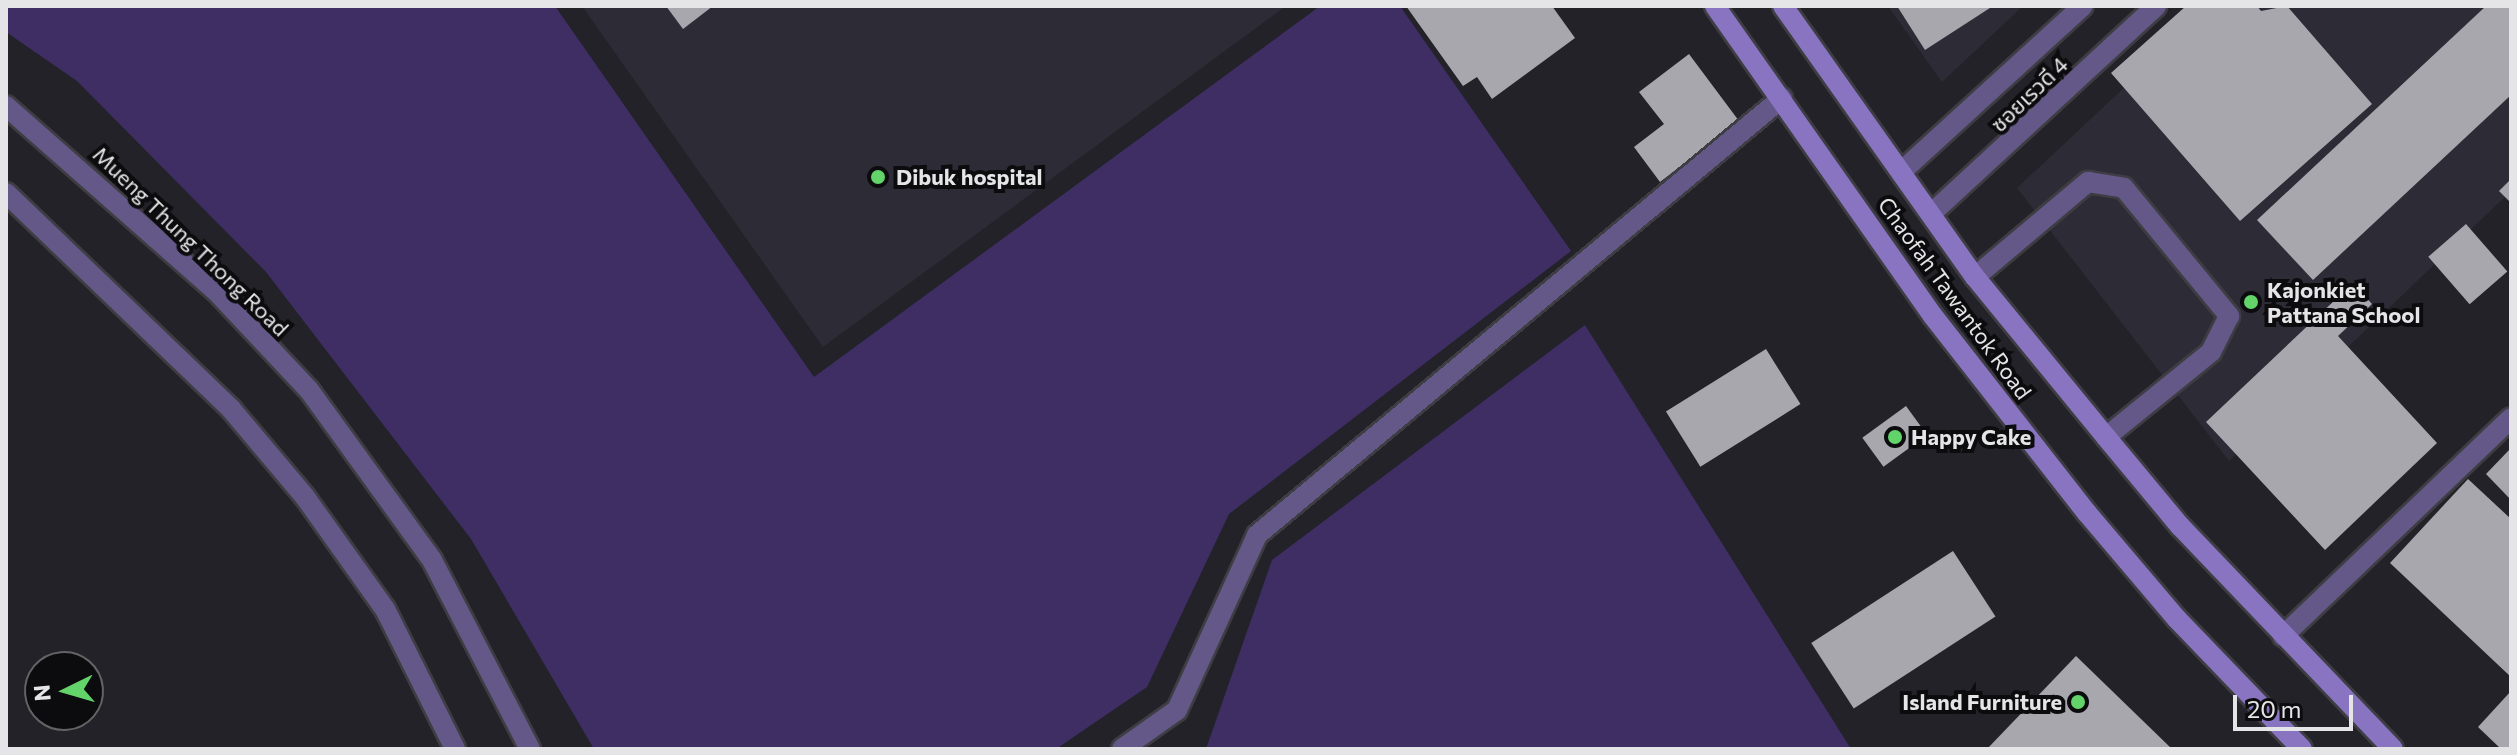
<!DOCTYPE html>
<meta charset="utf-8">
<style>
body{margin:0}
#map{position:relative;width:2517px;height:755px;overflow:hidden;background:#232228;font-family:Commissioner,"Noto Sans Thai",sans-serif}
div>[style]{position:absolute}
.built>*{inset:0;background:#2d2b36}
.green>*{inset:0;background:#3e2e64}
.building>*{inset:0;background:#a8a7ae;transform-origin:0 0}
.roads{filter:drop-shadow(2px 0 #3e3d43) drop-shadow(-2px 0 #3e3d43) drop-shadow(0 2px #3e3d43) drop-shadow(0 -2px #3e3d43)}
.service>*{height:20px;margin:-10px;padding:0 10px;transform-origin:10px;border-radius:10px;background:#645888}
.minor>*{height:20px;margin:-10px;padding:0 10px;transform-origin:10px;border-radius:10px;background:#645888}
.tertiary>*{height:20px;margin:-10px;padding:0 10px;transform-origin:10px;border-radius:10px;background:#645888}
.secondary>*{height:20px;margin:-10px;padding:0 10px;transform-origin:10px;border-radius:10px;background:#8974c2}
.dots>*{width:22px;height:22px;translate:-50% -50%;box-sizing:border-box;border:4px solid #0c0c0e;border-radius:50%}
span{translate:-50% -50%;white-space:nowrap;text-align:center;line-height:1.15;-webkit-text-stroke:8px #0c0c0e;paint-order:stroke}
.street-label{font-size:22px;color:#e5e5e8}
.poi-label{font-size:22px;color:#e5e5e8;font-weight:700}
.left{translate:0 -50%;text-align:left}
.right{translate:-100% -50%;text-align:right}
.frame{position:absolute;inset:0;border:8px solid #e5e5e8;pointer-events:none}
.north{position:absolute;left:24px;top:651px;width:80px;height:80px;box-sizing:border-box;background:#0c0c0e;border:2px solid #636365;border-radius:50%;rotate:265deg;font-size:22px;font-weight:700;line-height:32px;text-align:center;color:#e5e5e8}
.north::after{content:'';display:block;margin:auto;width:28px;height:36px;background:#62d469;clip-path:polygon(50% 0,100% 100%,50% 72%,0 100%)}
.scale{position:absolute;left:2233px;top:695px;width:120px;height:36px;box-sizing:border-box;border:4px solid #e5e5e8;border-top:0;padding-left:10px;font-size:24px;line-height:28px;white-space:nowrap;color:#e5e5e8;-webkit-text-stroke:6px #0c0c0e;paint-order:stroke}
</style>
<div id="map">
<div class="built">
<i style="clip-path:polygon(582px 6px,1286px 6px,823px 347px)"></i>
<i style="clip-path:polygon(1888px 6px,2023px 6px,1942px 82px)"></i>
<i style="clip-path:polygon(2211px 6px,2511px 6px,2511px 191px,2229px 461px,2017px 188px)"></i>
</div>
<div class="green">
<i style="clip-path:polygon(6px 6px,555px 6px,814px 377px,1320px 6px,1400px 6px,1571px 251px,1229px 514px,1147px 687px,1056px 749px,594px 749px,471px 539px,266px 272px,77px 81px,6px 32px)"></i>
<i style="clip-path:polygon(1585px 325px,1851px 749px,1206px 749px,1272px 560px)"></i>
</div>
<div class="building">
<i style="clip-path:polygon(666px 6px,713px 6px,683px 29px)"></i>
<i style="clip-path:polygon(1406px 6px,1552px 6px,1575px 38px,1492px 99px,1477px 77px,1463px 86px)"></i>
<i style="clip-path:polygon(1897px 6px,1993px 6px,1925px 50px)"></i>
<i style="clip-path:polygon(2186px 6px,2257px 6px,2261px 11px,2287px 6px,2372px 104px,2240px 221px,2111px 73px)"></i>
<i style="clip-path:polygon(2486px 6px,2511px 6px,2511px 95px,2313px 280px,2257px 220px)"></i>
<i style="clip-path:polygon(1689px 54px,1739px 121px,1660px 182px,1634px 147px,1664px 124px,1639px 92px)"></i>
<i style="clip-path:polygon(2511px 179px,2511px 203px,2499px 191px)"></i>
<i style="left:2466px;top:224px;width:63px;height:50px;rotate:49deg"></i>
<i style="clip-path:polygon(2353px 283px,2372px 304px,2338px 336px,2437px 443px,2325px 550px,2206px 422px)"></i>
<i style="left:1766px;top:349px;width:65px;height:118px;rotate:58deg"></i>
<i style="left:1906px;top:406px;width:36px;height:54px;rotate:54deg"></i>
<i style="clip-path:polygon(2511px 448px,2511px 500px,2486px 474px)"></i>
<i style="clip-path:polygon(2468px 479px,2511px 519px,2511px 677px,2390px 563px)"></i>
<i style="left:1953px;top:551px;width:78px;height:169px;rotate:57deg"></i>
<i style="clip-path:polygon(2076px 656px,2172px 749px,1987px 749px)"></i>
<i style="clip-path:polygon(2511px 691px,2511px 749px,2501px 749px,2478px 727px)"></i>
</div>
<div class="roads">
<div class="service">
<i style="left:1975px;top:277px;width:148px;rotate:-40.1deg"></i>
<i style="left:2088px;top:182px;width:36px;rotate:9deg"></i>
<i style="left:2124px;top:188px;width:166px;rotate:50.6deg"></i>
<i style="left:2229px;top:316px;width:40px;rotate:116.6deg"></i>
<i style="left:2211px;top:352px;width:135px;rotate:141deg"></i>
<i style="left:2283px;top:636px;width:315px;rotate:-43.7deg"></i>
</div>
<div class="minor">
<i style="left:1901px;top:172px;width:246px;rotate:-42.4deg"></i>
<i style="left:1932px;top:213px;width:305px;rotate:-42.7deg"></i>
<i style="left:1122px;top:749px;width:67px;rotate:-35.3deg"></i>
<i style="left:1177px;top:710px;width:192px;rotate:-65.4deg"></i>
<i style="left:1257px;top:535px;width:683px;rotate:-39.77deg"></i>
</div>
<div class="tertiary">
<i style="left:6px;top:106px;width:278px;rotate:41.4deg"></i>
<i style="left:215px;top:290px;width:137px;rotate:46.8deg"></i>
<i style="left:309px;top:390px;width:210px;rotate:54.1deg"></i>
<i style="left:432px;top:560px;width:213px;rotate:62.6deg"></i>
<i style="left:6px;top:193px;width:312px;rotate:43.8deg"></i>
<i style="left:231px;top:409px;width:115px;rotate:49.9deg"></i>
<i style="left:305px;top:497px;width:138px;rotate:54.5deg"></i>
<i style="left:385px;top:609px;width:157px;rotate:63.4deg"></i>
</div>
<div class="secondary">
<i style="left:1715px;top:6px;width:379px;rotate:54.9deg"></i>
<i style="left:1933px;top:316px;width:250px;rotate:52deg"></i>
<i style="left:2087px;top:513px;width:139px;rotate:49.7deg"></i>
<i style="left:2177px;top:619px;width:180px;rotate:46.1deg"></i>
<i style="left:1783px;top:6px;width:332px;rotate:54.7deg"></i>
<i style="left:1975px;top:277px;width:207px;rotate:50.7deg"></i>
<i style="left:2106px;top:437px;width:116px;rotate:50.3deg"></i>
<i style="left:2180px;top:526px;width:308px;rotate:46.3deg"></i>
</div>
</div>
<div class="dots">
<i style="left:878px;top:177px;background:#62d469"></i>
<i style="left:2251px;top:302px;background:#62d469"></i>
<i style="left:1895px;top:437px;background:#62d469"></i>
<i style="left:2078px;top:702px;background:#62d469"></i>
</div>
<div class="street-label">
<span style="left:2029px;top:94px;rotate:-44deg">ซอยเรวดี 4</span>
<span style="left:191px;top:241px;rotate:44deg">Mueng Thung Thong Road</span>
<span style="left:1955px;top:298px;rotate:54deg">Chaofah Tawantok Road</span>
</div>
<div class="poi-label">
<span class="left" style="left:896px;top:177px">Dibuk hospital</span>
<span class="left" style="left:2267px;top:302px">Kajonkiet<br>Pattana School</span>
<span class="left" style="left:1911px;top:437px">Happy Cake</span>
<span class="right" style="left:2062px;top:702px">Island Furniture</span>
</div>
<div class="frame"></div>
<div class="north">N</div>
<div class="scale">20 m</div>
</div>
